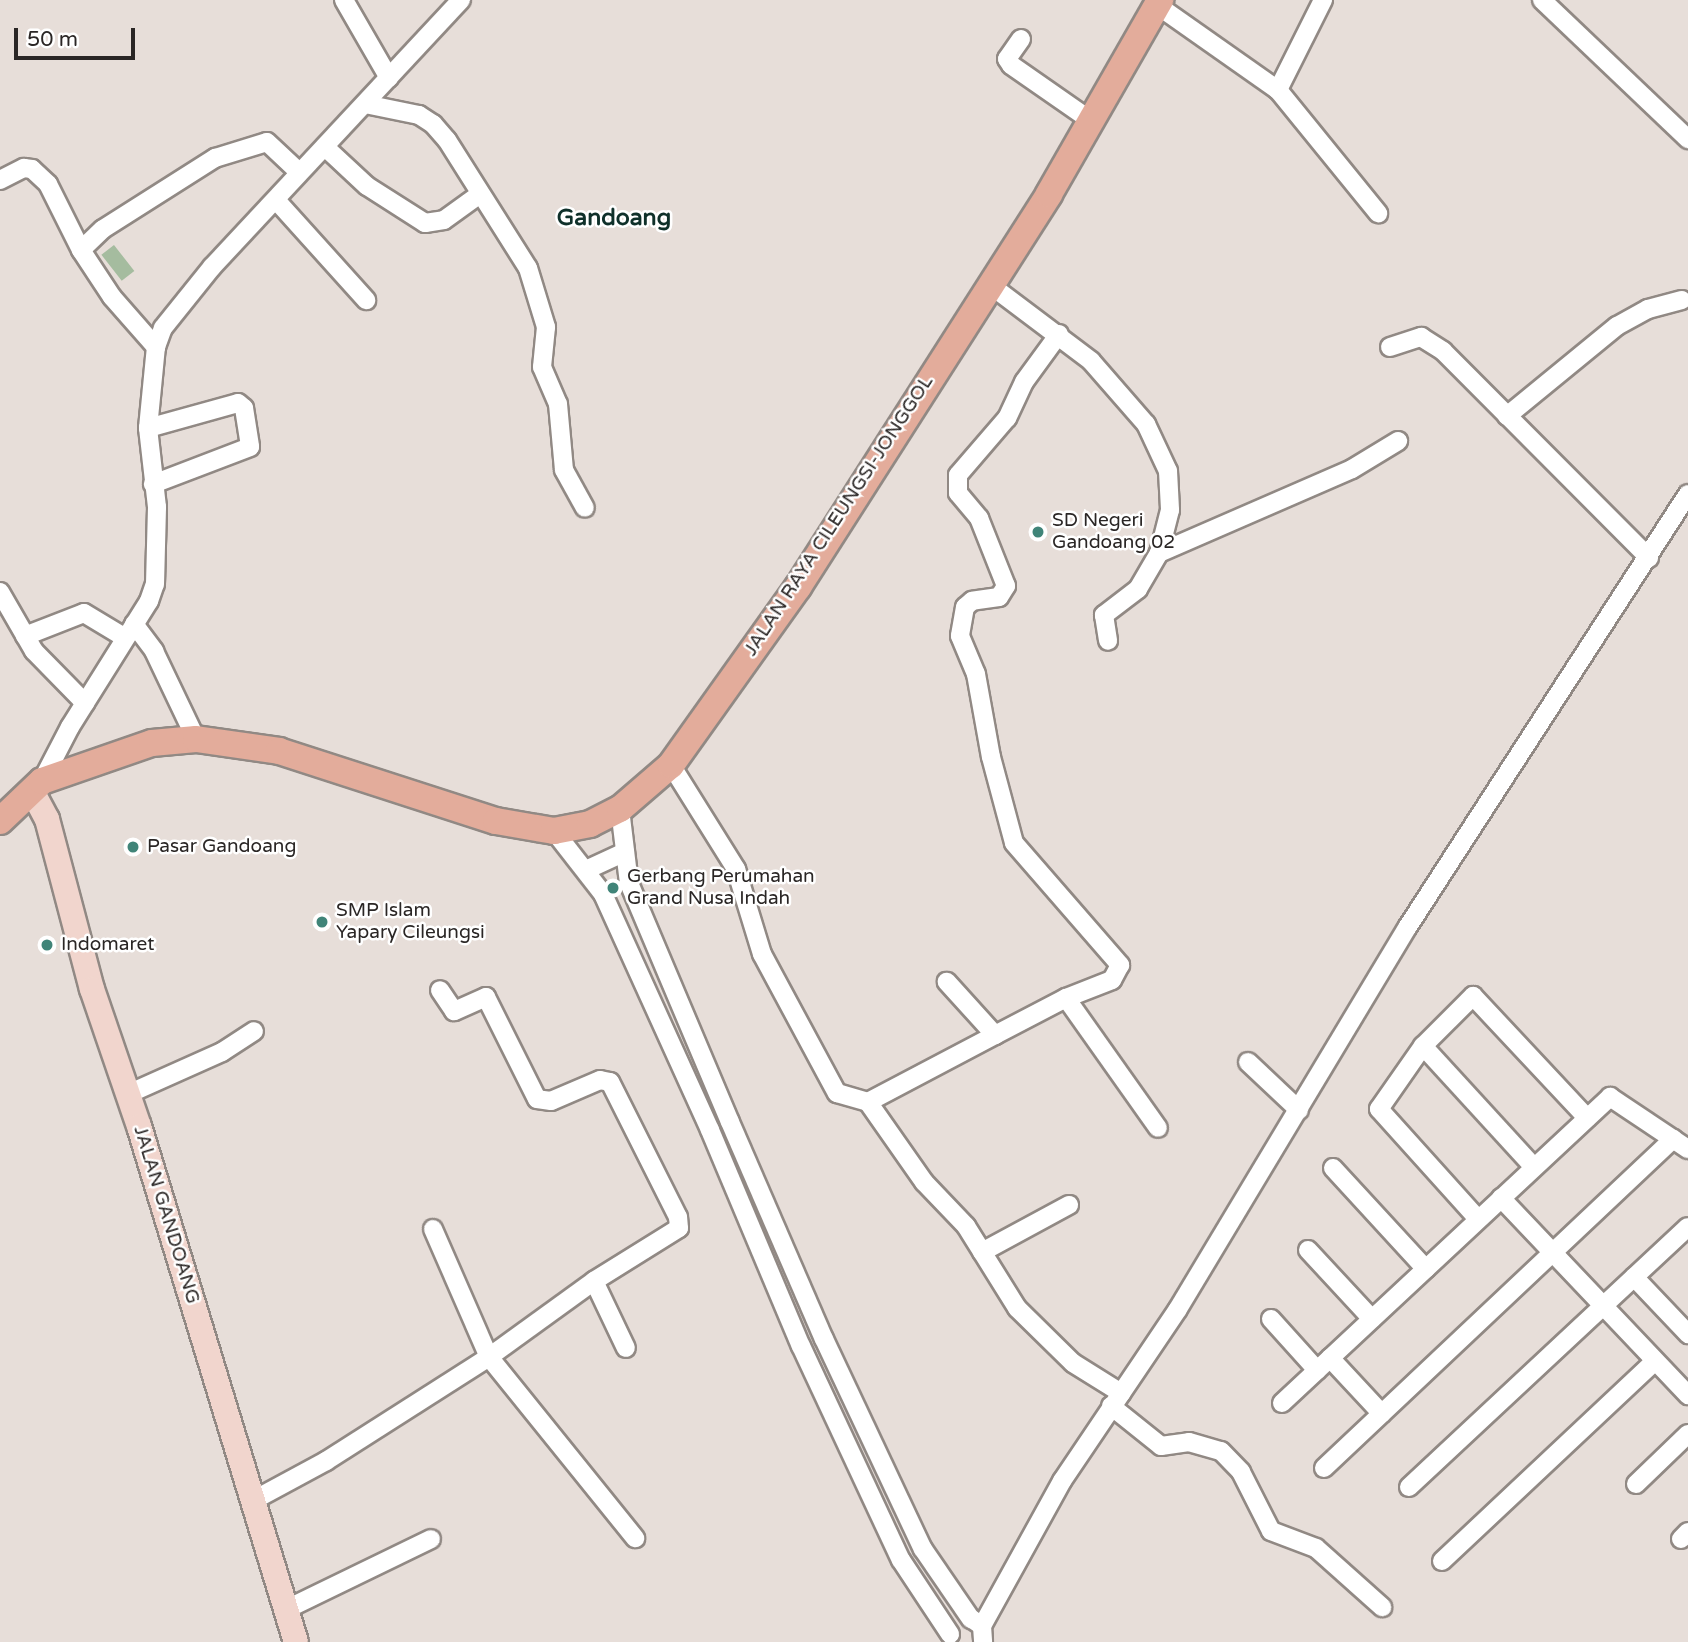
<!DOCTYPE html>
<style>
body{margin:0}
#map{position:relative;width:1688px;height:1642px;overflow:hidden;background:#e7ded9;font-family:"Varela Round",sans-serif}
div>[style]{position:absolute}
.green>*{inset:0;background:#a5bc9f;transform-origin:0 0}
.roads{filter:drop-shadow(2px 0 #918984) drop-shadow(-2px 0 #918984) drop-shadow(0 2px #918984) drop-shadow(0 -2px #918984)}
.street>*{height:18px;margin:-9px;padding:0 9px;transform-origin:9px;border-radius:9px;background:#fff}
.secondary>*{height:24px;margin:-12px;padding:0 12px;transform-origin:12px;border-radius:12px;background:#f1d5cd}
.primary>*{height:26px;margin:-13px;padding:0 13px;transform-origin:13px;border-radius:13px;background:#e3ac9b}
.dots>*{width:19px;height:19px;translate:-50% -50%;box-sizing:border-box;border:4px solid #fff;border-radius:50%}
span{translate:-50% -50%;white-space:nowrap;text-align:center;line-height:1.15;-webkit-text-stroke:5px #fff;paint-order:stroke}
.street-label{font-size:19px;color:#2a2625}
.poi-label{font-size:19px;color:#2a2625}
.left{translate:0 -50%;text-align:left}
.quarter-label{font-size:23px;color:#0f302a;font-weight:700}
.scale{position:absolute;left:14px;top:28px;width:121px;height:32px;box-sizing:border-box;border:4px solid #2a2625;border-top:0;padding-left:9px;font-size:21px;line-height:24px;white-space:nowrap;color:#2a2625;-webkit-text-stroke:5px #fff;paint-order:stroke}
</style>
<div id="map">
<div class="green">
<i style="left:114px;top:245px;width:33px;height:16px;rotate:52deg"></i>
</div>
<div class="roads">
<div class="street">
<i style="left:344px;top:0;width:90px;rotate:60deg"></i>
<i style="left:1323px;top:0;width:101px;rotate:116.6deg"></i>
<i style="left:1278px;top:90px;width:159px;rotate:50.9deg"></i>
<i style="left:1542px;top:0;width:202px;rotate:43.6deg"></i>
<i style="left:1157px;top:5px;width:148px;rotate:35.1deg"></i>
<i style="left:1021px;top:39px;width:24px;rotate:125deg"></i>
<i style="left:1007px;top:59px;width:7px;rotate:56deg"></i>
<i style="left:1011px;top:65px;width:100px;rotate:34.8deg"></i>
<i style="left:365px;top:104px;width:55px;rotate:11.5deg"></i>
<i style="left:419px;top:115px;width:17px;rotate:33deg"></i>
<i style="left:433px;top:124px;width:21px;rotate:49deg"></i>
<i style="left:447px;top:140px;width:151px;rotate:57.7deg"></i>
<i style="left:528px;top:268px;width:62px;rotate:73deg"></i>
<i style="left:546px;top:327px;width:40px;rotate:95.7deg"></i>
<i style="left:542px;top:367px;width:40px;rotate:66.6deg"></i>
<i style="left:558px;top:404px;width:66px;rotate:84.8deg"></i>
<i style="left:564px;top:470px;width:43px;rotate:61.1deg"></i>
<i style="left:325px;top:147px;width:57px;rotate:42.9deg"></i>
<i style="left:367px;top:186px;width:69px;rotate:32.5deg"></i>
<i style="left:425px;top:223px;width:19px;rotate:-9deg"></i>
<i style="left:444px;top:220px;width:44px;rotate:-35.8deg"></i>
<i style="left:0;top:180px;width:27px;rotate:-27deg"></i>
<i style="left:24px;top:168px;width:8px;rotate:7deg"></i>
<i style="left:32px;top:169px;width:22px;rotate:43deg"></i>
<i style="left:48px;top:184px;width:74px;rotate:63.4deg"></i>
<i style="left:81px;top:250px;width:56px;rotate:56.6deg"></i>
<i style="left:112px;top:297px;width:67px;rotate:48.7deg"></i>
<i style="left:276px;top:200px;width:135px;rotate:48deg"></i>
<i style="left:81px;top:250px;width:30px;rotate:-44deg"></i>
<i style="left:103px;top:229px;width:133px;rotate:-32.4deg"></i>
<i style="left:215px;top:158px;width:54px;rotate:-17.1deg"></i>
<i style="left:267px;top:142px;width:44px;rotate:43.2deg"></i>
<i style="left:989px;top:284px;width:128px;rotate:37deg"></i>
<i style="left:1091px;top:361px;width:84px;rotate:48.9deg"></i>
<i style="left:1146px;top:424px;width:52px;rotate:64.9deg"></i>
<i style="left:1168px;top:471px;width:39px;rotate:87deg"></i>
<i style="left:1170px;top:510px;width:44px;rotate:104.3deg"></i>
<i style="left:1159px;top:553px;width:42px;rotate:120.3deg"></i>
<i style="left:1138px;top:589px;width:43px;rotate:142.6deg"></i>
<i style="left:1104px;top:615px;width:26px;rotate:81deg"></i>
<i style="left:1059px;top:334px;width:59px;rotate:126.1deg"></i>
<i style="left:1024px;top:382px;width:40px;rotate:115deg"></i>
<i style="left:1007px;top:418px;width:75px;rotate:130.7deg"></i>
<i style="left:958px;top:475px;width:18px;rotate:90deg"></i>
<i style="left:958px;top:493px;width:33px;rotate:50deg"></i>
<i style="left:979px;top:518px;width:73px;rotate:68.3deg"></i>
<i style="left:1006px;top:586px;width:13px;rotate:122deg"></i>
<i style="left:999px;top:597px;width:27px;rotate:172deg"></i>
<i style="left:972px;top:601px;width:9px;rotate:139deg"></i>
<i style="left:965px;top:607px;width:29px;rotate:100deg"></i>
<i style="left:960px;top:636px;width:41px;rotate:67.2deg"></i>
<i style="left:976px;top:674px;width:84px;rotate:79.8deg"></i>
<i style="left:991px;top:757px;width:89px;rotate:75deg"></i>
<i style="left:1014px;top:843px;width:162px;rotate:49deg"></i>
<i style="left:1120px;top:965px;width:17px;rotate:118deg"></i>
<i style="left:1112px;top:980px;width:49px;rotate:158.6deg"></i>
<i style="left:1066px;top:998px;width:159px;rotate:54.7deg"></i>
<i style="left:1390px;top:347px;width:33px;rotate:-18deg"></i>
<i style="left:1421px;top:337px;width:26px;rotate:32deg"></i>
<i style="left:1443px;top:351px;width:292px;rotate:45.1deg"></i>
<i style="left:1507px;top:416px;width:142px;rotate:-39.3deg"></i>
<i style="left:1617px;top:326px;width:35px;rotate:-29deg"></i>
<i style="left:1648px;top:309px;width:35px;rotate:-15deg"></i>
<i style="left:148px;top:428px;width:93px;rotate:-15.5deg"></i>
<i style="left:238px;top:403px;width:8px;rotate:40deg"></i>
<i style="left:244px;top:408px;width:39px;rotate:81deg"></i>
<i style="left:250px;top:447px;width:104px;rotate:159.1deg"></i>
<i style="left:1159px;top:553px;width:210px;rotate:-23.5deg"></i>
<i style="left:1352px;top:469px;width:54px;rotate:-31.3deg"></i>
<i style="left:0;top:592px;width:68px;rotate:60deg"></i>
<i style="left:34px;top:651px;width:73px;rotate:45.6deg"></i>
<i style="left:134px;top:624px;width:34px;rotate:53deg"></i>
<i style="left:154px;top:651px;width:98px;rotate:64.5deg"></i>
<i style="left:25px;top:636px;width:63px;rotate:-21.3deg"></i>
<i style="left:84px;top:613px;width:47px;rotate:31deg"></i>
<i style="left:671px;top:765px;width:123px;rotate:58deg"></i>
<i style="left:736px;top:869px;width:89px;rotate:73deg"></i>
<i style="left:762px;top:954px;width:158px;rotate:61.7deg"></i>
<i style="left:837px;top:1093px;width:32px;rotate:16deg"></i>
<i style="left:868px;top:1102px;width:144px;rotate:-27.8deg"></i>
<i style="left:995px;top:1035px;width:72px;rotate:-132.2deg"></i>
<i style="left:42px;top:781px;width:61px;rotate:-62.6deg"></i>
<i style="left:70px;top:727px;width:149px;rotate:-57.9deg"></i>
<i style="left:149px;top:601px;width:18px;rotate:-71deg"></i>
<i style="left:155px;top:584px;width:77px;rotate:-88.5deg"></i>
<i style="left:157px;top:507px;width:80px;rotate:-96.5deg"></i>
<i style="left:148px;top:428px;width:81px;rotate:-84.4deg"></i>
<i style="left:156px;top:347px;width:20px;rotate:-70deg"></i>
<i style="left:163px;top:328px;width:78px;rotate:-51.2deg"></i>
<i style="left:212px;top:267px;width:365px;rotate:-47deg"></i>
<i style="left:620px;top:809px;width:75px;rotate:83.1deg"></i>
<i style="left:629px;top:883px;width:259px;rotate:67.1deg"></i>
<i style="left:730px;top:1122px;width:236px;rotate:66.6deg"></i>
<i style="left:824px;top:1339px;width:232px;rotate:64.8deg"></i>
<i style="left:923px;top:1549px;width:85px;rotate:55.6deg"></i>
<i style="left:554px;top:831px;width:80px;rotate:52.1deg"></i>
<i style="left:603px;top:894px;width:259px;rotate:65.6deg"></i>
<i style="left:710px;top:1130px;width:234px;rotate:67.2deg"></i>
<i style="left:801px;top:1346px;width:236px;rotate:65deg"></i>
<i style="left:901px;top:1560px;width:89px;rotate:56.5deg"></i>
<i style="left:586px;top:870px;width:43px;rotate:-24.8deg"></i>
<i style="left:995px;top:1035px;width:80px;rotate:-27.5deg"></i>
<i style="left:1423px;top:1046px;width:164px;rotate:47.5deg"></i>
<i style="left:1248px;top:1062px;width:70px;rotate:43.3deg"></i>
<i style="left:128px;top:1094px;width:103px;rotate:-24.1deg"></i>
<i style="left:222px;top:1052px;width:38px;rotate:-33deg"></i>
<i style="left:868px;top:1102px;width:98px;rotate:55deg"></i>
<i style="left:924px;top:1182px;width:61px;rotate:46.3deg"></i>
<i style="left:966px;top:1226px;width:97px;rotate:58.1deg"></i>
<i style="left:1017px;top:1308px;width:78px;rotate:44.5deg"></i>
<i style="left:1073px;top:1363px;width:57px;rotate:32deg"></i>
<i style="left:1333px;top:1168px;width:137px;rotate:47.4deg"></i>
<i style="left:1501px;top:1198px;width:272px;rotate:46.5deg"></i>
<i style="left:1478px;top:1219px;width:148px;rotate:-132deg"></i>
<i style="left:1379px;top:1109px;width:77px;rotate:-55.1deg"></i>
<i style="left:1423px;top:1046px;width:71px;rotate:-45deg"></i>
<i style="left:1473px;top:996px;width:167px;rotate:46.9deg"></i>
<i style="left:433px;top:1229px;width:140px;rotate:66.4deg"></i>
<i style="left:489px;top:1357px;width:233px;rotate:51.1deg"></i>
<i style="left:1308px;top:1250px;width:94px;rotate:47.2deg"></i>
<i style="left:982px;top:1252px;width:99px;rotate:-28.4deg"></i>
<i style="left:1634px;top:1277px;width:79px;rotate:46.5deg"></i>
<i style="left:594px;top:1281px;width:74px;rotate:64.5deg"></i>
<i style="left:1271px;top:1319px;width:69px;rotate:48deg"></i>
<i style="left:1330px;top:1358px;width:76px;rotate:47.1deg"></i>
<i style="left:1282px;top:1403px;width:449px;rotate:-43deg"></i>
<i style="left:1610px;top:1097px;width:94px;rotate:33.7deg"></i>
<i style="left:1111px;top:1406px;width:64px;rotate:38.7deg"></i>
<i style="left:1161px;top:1446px;width:28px;rotate:-8deg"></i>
<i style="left:1189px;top:1442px;width:33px;rotate:16deg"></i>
<i style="left:1221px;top:1451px;width:29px;rotate:46deg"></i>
<i style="left:1241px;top:1472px;width:66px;rotate:63deg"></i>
<i style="left:1271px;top:1531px;width:48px;rotate:20.7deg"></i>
<i style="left:1316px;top:1548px;width:89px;rotate:41.8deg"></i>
<i style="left:1324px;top:1468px;width:480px;rotate:-43.3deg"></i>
<i style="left:1636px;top:1484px;width:72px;rotate:-43.9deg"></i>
<i style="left:1409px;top:1487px;width:381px;rotate:-43deg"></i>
<i style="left:254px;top:1500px;width:82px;rotate:-28.4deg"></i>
<i style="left:326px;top:1461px;width:193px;rotate:-32.5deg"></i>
<i style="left:489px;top:1357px;width:130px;rotate:-35.9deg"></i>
<i style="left:594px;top:1281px;width:100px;rotate:-31.9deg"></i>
<i style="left:679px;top:1228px;width:11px;rotate:-95deg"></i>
<i style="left:678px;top:1217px;width:151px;rotate:-116.7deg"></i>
<i style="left:610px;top:1082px;width:10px;rotate:-169deg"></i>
<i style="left:600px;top:1080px;width:53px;rotate:156.8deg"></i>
<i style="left:551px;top:1101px;width:14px;rotate:-172deg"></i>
<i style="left:537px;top:1099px;width:114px;rotate:-116.6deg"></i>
<i style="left:486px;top:997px;width:35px;rotate:156deg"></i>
<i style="left:454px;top:1011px;width:25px;rotate:-124deg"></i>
<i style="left:1681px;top:1539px;width:10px;rotate:-45deg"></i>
<i style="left:1442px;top:1561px;width:292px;rotate:-43.2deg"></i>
<i style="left:287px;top:1609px;width:160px;rotate:-25.9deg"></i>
<i style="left:972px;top:1619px;width:12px;rotate:35deg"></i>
<i style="left:982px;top:1626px;width:16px;rotate:86deg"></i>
<i style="left:982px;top:1626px;width:166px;rotate:-61.1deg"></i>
<i style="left:1062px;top:1481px;width:207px;rotate:-56deg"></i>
<i style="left:1178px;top:1309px;width:445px;rotate:-59deg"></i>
<i style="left:1407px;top:928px;width:517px;rotate:-57.08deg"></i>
</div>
<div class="secondary">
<i style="left:32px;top:791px;width:32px;rotate:62deg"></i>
<i style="left:47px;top:819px;width:176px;rotate:75.2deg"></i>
<i style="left:92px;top:989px;width:145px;rotate:71.1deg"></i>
<i style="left:139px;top:1126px;width:539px;rotate:73.08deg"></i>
</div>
<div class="primary">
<i style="left:0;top:821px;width:58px;rotate:-43.6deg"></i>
<i style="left:42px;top:781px;width:116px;rotate:-19.1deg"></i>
<i style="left:152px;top:743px;width:44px;rotate:-5.2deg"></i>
<i style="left:196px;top:739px;width:84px;rotate:8.2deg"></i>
<i style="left:279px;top:751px;width:228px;rotate:17.9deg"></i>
<i style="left:496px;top:821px;width:59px;rotate:9.8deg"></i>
<i style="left:554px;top:831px;width:37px;rotate:-11deg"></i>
<i style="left:590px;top:824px;width:34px;rotate:-27deg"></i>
<i style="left:620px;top:809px;width:67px;rotate:-40.8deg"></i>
<i style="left:671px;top:765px;width:219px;rotate:-54.5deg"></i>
<i style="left:798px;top:587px;width:466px;rotate:-57.4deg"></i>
<i style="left:1049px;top:194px;width:224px;rotate:-60.2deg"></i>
</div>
</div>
<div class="dots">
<i style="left:1038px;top:532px;background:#408478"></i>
<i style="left:133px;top:847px;background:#408478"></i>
<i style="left:613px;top:888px;background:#408478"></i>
<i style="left:322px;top:922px;background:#408478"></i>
<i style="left:47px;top:945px;background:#408478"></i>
</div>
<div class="street-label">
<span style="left:839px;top:516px;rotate:-57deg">JALAN RAYA CILEUNGSI-JONGGOL</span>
<span style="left:166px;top:1215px;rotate:73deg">JALAN GANDOANG</span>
</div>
<div class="poi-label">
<span class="left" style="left:1052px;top:532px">SD Negeri<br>Gandoang 02</span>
<span class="left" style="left:147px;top:847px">Pasar Gandoang</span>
<span class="left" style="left:627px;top:888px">Gerbang Perumahan<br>Grand Nusa Indah</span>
<span class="left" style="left:336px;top:922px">SMP Islam<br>Yapary Cileungsi</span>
<span class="left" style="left:61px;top:945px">Indomaret</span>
</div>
<div class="quarter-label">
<span style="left:614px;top:218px">Gandoang</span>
</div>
<div class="scale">50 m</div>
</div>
